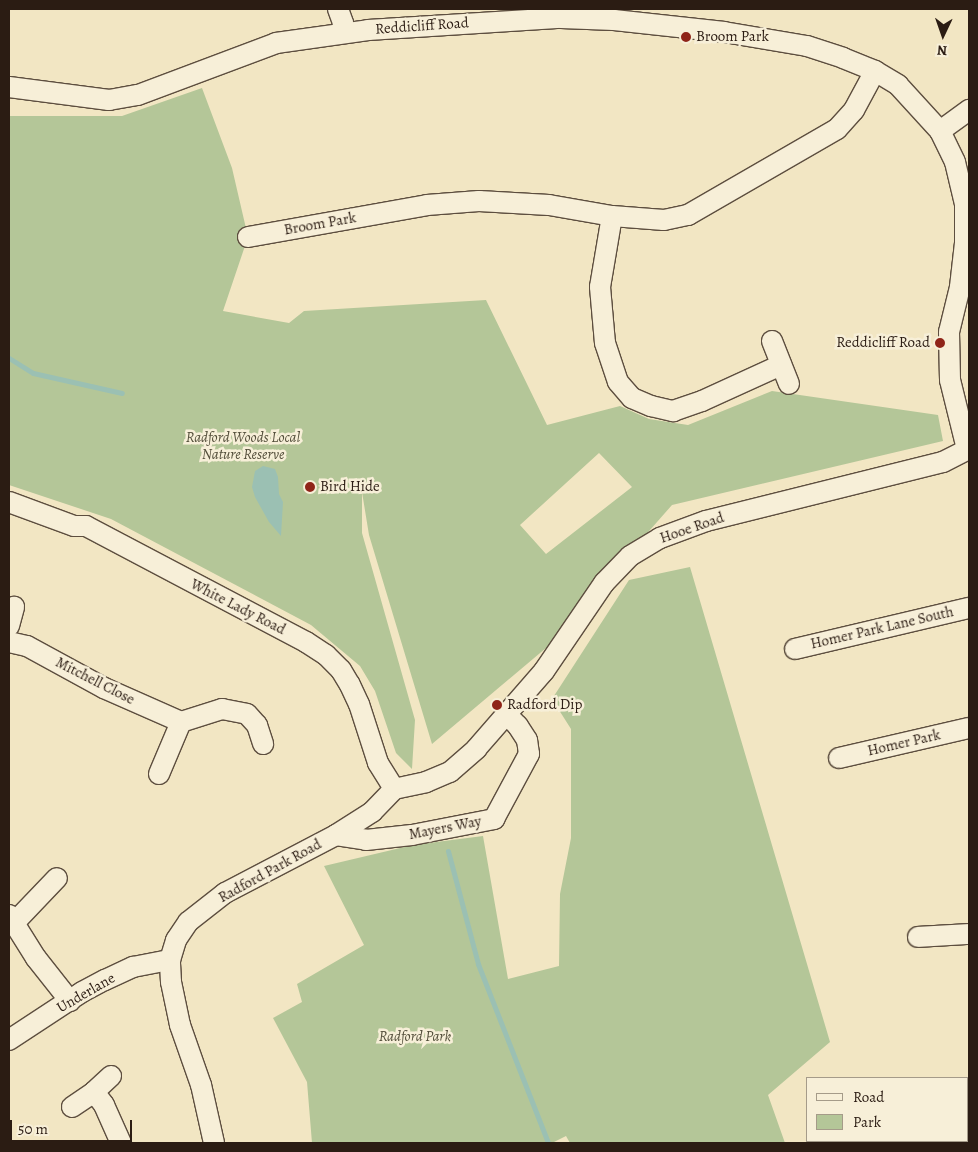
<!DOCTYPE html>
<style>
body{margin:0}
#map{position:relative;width:978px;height:1152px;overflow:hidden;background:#f2e6c3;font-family:Alegreya,serif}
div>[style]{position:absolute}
.green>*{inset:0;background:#b4c698}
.water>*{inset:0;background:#9bc0b3}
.stream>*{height:5px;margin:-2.5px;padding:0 2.5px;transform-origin:2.5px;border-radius:2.5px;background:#9bc0b3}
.roads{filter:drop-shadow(1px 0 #5d4e3f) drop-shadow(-1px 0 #5d4e3f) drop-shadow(0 1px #5d4e3f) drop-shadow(0 -1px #5d4e3f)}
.minor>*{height:20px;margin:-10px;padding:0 10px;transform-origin:10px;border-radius:10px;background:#f7efd8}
.dots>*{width:14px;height:14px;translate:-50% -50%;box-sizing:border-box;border:2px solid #f7efd8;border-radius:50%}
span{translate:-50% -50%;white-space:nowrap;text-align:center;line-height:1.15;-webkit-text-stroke:5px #f7efd8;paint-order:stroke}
.street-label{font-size:15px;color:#2b1c13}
.poi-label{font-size:15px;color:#2b1c13}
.left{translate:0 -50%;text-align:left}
.right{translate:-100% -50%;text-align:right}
.park-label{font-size:15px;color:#544f3b;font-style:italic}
.frame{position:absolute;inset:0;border:10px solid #2b1c13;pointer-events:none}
.legend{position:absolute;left:806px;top:1077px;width:162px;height:65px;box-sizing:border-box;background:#f7efd8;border:1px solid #a59b89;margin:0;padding:6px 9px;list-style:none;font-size:15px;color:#2b1c13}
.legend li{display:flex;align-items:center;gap:10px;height:25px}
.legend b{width:25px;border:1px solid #a59b89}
.north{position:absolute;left:918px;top:10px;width:50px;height:50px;-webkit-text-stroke:4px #f7efd8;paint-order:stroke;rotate:183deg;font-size:14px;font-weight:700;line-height:20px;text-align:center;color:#2b1c13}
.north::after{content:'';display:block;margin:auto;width:18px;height:22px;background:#2b1c13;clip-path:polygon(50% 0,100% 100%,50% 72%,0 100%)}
.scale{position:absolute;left:10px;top:1120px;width:122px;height:22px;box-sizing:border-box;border:2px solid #2b1c13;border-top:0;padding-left:6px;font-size:15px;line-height:18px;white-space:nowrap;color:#2b1c13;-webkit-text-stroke:4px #f7efd8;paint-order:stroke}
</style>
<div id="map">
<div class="green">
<i style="clip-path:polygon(evenodd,202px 88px,232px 168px,248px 237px,223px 311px,289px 323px,304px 311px,486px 300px,547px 425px,620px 406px,649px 419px,688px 425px,772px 391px,938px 415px,943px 441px,672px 505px,546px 648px,432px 744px,369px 535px,362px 492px,362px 533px,415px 720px,412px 769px,396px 753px,375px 691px,360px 666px,311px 625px,111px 519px,9px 485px,9px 116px,122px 116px,202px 88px,599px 453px,632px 487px,546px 554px,520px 525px,599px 453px)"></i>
<i style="clip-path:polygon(690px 567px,830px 1042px,768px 1095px,785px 1143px,570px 1143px,566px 1136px,552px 1143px,312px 1143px,307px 1082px,273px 1018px,302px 1002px,297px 984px,364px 945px,324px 866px,413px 845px,483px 836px,508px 979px,559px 966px,560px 894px,571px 838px,571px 729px,552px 699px,629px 580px)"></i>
</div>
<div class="water">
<i style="clip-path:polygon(263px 466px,275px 469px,278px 477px,279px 494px,283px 502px,281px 536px,269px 522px,255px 497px,252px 487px,255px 471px)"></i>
</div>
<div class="stream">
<i style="left:9px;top:358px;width:28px;rotate:32deg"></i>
<i style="left:33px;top:373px;width:91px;rotate:12.7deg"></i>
<i style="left:448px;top:851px;width:117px;rotate:75.1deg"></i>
<i style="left:478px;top:964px;width:192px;rotate:68.6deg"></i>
</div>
<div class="roads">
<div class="minor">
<i style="left:338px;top:9px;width:15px;rotate:70deg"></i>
<i style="left:343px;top:23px;width:10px;rotate:96deg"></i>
<i style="left:9px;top:87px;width:101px;rotate:7.4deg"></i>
<i style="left:109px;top:100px;width:29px;rotate:-10deg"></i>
<i style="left:138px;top:95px;width:147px;rotate:-20.6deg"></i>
<i style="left:276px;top:43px;width:93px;rotate:-8deg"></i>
<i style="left:368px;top:30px;width:193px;rotate:-3.6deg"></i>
<i style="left:561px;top:18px;width:53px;rotate:2.2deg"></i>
<i style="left:614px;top:20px;width:111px;rotate:6.2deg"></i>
<i style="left:724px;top:32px;width:84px;rotate:9.6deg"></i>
<i style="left:807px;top:46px;width:38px;rotate:18deg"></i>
<i style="left:843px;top:58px;width:35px;rotate:22deg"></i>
<i style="left:875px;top:71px;width:27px;rotate:31deg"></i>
<i style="left:898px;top:85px;width:62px;rotate:47.6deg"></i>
<i style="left:940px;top:131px;width:34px;rotate:64deg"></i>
<i style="left:955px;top:162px;width:43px;rotate:76.6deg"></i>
<i style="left:965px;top:204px;width:39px;rotate:90deg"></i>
<i style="left:965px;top:243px;width:44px;rotate:96.5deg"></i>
<i style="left:960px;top:287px;width:46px;rotate:103.7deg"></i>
<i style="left:949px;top:332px;width:48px;rotate:88.8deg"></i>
<i style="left:950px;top:380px;width:71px;rotate:76.2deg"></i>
<i style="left:940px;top:131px;width:36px;rotate:-36deg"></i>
<i style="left:612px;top:216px;width:72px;rotate:99.6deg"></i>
<i style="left:600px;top:287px;width:56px;rotate:84.9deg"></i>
<i style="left:605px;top:343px;width:41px;rotate:71.6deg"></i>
<i style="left:618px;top:382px;width:21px;rotate:49deg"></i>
<i style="left:632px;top:398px;width:21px;rotate:23deg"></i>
<i style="left:651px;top:406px;width:23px;rotate:13deg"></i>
<i style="left:673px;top:411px;width:31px;rotate:-19deg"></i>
<i style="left:702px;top:401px;width:87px;rotate:-24.5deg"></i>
<i style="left:248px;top:237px;width:182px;rotate:-10.1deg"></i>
<i style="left:427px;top:205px;width:52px;rotate:-4.4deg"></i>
<i style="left:479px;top:201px;width:70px;rotate:3.3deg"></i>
<i style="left:549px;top:205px;width:64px;rotate:9.9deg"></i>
<i style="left:612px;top:216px;width:52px;rotate:4.4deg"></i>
<i style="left:664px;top:220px;width:25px;rotate:-12deg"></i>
<i style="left:688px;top:215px;width:172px;rotate:-30deg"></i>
<i style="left:837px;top:129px;width:25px;rotate:-48deg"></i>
<i style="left:854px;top:110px;width:44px;rotate:-61.7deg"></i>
<i style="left:772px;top:341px;width:46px;rotate:68.4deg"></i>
<i style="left:9px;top:502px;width:69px;rotate:20.3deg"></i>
<i style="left:74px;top:526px;width:12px"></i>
<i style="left:86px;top:526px;width:249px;rotate:27.8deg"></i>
<i style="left:306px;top:642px;width:24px;rotate:33deg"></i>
<i style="left:326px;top:655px;width:21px;rotate:45deg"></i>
<i style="left:341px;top:670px;width:17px;rotate:59deg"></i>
<i style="left:350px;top:685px;width:21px;rotate:65deg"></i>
<i style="left:359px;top:704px;width:62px;rotate:72.1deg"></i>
<i style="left:378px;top:763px;width:31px;rotate:58deg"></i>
<i style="left:9px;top:626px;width:20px;rotate:-75deg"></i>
<i style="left:9px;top:642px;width:18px;rotate:13deg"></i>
<i style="left:27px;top:646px;width:88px;rotate:28.6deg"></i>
<i style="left:104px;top:688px;width:84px;rotate:23.8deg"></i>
<i style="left:181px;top:722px;width:43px;rotate:-17.6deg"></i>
<i style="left:222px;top:709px;width:25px;rotate:11deg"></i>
<i style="left:247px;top:714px;width:15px;rotate:48deg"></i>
<i style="left:257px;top:725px;width:20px;rotate:72deg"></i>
<i style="left:795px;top:649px;width:179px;rotate:-13.3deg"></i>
<i style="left:839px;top:758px;width:133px;rotate:-13deg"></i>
<i style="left:159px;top:774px;width:56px;rotate:-67.1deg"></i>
<i style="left:394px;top:789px;width:33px;rotate:-12deg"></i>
<i style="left:426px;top:782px;width:26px;rotate:-23deg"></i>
<i style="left:450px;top:772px;width:35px;rotate:-41deg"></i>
<i style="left:476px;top:749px;width:103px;rotate:-48.9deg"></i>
<i style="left:544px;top:671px;width:107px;rotate:-55.7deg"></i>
<i style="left:604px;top:583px;width:37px;rotate:-46deg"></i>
<i style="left:630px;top:556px;width:35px;rotate:-31deg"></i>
<i style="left:660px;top:538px;width:49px;rotate:-20.3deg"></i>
<i style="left:706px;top:521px;width:244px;rotate:-14deg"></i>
<i style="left:943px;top:462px;width:29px;rotate:-27deg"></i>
<i style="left:336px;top:835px;width:30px;rotate:9deg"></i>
<i style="left:366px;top:840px;width:46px;rotate:-6.2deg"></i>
<i style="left:412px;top:835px;width:84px;rotate:-11deg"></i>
<i style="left:494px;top:819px;width:74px;rotate:-61.7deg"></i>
<i style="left:529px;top:754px;width:14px;rotate:-98deg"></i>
<i style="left:527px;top:740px;width:17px;rotate:-123deg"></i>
<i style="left:518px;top:726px;width:16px;rotate:-135deg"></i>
<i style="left:9px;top:915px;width:51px;rotate:57.9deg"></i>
<i style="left:36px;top:958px;width:55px;rotate:51.7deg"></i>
<i style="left:14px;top:923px;width:62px;rotate:-46.3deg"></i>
<i style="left:918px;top:937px;width:51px;rotate:-3.4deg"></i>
<i style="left:9px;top:1040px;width:87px;rotate:-33.3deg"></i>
<i style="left:82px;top:992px;width:26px;rotate:-28deg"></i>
<i style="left:105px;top:980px;width:31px;rotate:-25deg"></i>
<i style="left:133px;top:967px;width:38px;rotate:-11deg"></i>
<i style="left:111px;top:1076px;width:23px;rotate:137deg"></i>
<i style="left:94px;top:1092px;width:16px;rotate:52deg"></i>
<i style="left:104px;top:1105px;width:42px;rotate:65.9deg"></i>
<i style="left:967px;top:1095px;width:2px;rotate:-27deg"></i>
<i style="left:72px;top:1107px;width:27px;rotate:-34deg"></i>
<i style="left:934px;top:1141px;width:2px;rotate:90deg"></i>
<i style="left:214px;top:1143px;width:59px;rotate:-102.6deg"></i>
<i style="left:201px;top:1085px;width:64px;rotate:-109.3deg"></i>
<i style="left:180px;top:1025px;width:44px;rotate:-101.8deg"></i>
<i style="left:171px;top:982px;width:22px;rotate:-93deg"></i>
<i style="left:170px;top:960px;width:21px;rotate:-73deg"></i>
<i style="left:176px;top:940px;width:22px;rotate:-56deg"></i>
<i style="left:188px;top:922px;width:47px;rotate:-38.1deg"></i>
<i style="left:225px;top:893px;width:125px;rotate:-27.6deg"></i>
<i style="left:336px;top:835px;width:43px;rotate:-32.6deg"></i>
<i style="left:372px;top:812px;width:32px;rotate:-46deg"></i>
</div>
</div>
<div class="dots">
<i style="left:686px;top:37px;background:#8f2418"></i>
<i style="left:940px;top:343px;background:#8f2418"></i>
<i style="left:310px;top:487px;background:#8f2418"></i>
<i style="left:497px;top:705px;background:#8f2418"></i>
</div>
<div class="street-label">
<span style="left:422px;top:26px;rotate:-4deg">Reddicliff Road</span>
<span style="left:320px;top:224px;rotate:-10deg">Broom Park</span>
<span style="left:692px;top:528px;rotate:-19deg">Hooe Road</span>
<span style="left:238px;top:607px;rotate:27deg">White Lady Road</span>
<span style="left:882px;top:628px;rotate:-13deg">Homer Park Lane South</span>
<span style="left:95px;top:681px;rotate:27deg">Mitchell Close</span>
<span style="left:904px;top:743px;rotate:-13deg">Homer Park</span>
<span style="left:445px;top:828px;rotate:-11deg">Mayers Way</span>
<span style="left:270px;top:871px;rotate:-29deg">Radford Park Road</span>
<span style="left:86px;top:993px;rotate:-30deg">Underlane</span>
</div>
<div class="poi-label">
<span class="left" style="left:696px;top:37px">Broom Park</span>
<span class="right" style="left:930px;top:343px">Reddicliff Road</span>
<span class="left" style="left:320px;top:487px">Bird Hide</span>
<span class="left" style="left:507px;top:705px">Radford Dip</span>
</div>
<div class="park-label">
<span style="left:243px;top:446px">Radford Woods Local<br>Nature Reserve</span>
<span style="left:415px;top:1037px">Radford Park</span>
</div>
<div class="frame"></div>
<ul class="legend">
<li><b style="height:6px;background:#f7efd8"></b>Road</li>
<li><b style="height:14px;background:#b4c698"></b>Park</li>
</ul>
<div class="north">N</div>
<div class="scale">50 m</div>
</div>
